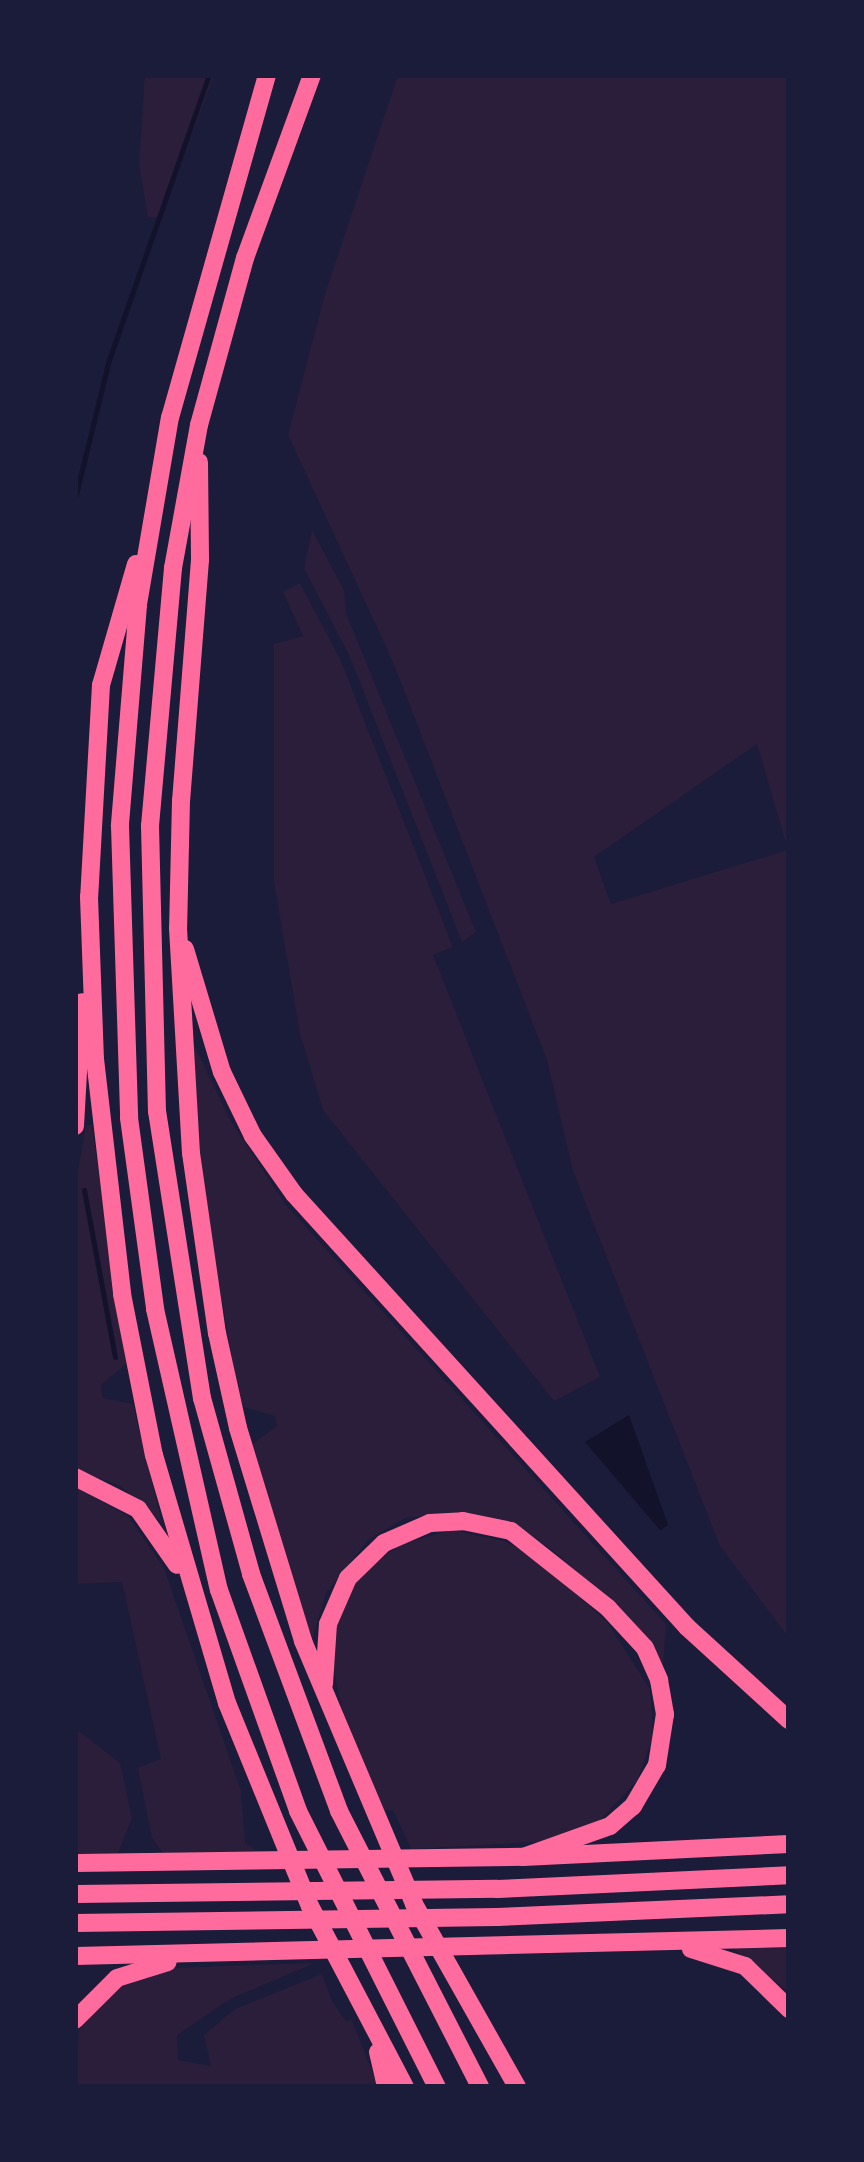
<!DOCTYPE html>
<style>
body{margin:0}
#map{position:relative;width:864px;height:2162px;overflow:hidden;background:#1b1b3a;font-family:"IBM Plex Serif",serif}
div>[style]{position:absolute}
.green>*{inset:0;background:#2a1e3b}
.water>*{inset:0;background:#12122b}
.stream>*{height:5px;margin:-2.5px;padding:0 2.5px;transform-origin:2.5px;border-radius:2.5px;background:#12122b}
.motorway>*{height:18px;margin:-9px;padding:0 9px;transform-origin:9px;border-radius:9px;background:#ff6b9d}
span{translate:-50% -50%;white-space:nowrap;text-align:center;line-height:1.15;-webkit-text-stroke:10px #1b1b3a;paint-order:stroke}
.frame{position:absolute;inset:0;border:78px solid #1b1b3a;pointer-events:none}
</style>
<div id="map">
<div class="green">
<i style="clip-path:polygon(145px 75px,214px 75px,161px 218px,148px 217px,139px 165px)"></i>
<i style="clip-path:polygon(evenodd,398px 75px,789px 75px,789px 1638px,720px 1546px,573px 1171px,547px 1060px,393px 662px,288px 435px,324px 297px,398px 75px,757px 744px,788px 850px,611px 904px,594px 857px,757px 744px)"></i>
<i style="clip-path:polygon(312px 530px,344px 590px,346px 613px,476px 932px,462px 942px,350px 657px,304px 568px)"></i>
<i style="clip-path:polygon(300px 583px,341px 661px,453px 947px,433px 955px,600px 1377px,554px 1401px,323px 1110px,300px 1034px,274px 882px,274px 644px,303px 636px,283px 592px)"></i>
<i style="clip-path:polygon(189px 1034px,229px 1118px,285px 1204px,666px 1624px,663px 1667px,590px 1583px,550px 1548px,515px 1524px,466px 1512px,405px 1518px,369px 1539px,326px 1593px,312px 1640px,307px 1633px,251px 1445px,277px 1426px,275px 1416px,244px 1407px,238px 1393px,205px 1201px)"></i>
<i style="clip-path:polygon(86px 1125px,92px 1125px,126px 1364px,101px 1385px,103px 1398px,133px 1404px,162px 1523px,121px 1486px,75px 1470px,75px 1187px)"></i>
<i style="clip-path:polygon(75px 1487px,128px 1516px,164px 1568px,241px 1791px,245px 1843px,259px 1852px,163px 1853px,152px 1838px,138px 1768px,161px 1759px,122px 1582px,75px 1584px)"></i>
<i style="clip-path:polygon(452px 1530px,507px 1542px,535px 1558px,607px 1622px,650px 1689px,653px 1736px,637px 1781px,599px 1821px,554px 1841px,411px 1849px,393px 1810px,383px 1810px,342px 1709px,332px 1661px,338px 1613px,350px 1589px,367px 1568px,402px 1544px)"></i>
<i style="clip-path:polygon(75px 1728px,120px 1763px,132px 1818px,118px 1853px,75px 1853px)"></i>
<i style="clip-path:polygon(789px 1943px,789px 1992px,731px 1947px)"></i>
<i style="clip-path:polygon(315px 1963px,230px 1999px,177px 2035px,178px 2060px,211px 2066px,204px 2035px,235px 2009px,322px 1974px,332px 2001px,346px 2021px,352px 2020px,378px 2087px,75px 2087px,79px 2030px,120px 1985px,170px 1968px)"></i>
</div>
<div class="water">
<i style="clip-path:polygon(629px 1415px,668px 1525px,660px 1530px,585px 1442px)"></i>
</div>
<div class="stream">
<i style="left:75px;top:498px;width:142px;rotate:-76.2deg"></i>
<i style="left:109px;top:360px;width:302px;rotate:-70.7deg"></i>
<i style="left:84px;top:1190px;width:170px;rotate:79.5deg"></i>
</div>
<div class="motorway">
<i style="left:267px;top:75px;width:355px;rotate:105.8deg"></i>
<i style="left:170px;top:417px;width:191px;rotate:99.7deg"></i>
<i style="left:138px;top:605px;width:222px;rotate:94.7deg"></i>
<i style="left:120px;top:826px;width:292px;rotate:88.2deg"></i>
<i style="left:129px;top:1118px;width:193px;rotate:82.2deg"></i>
<i style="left:155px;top:1309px;width:288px;rotate:77.2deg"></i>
<i style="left:219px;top:1590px;width:235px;rotate:70.3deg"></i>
<i style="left:298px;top:1811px;width:309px;rotate:63.3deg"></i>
<i style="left:312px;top:75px;width:195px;rotate:110.1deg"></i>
<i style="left:245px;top:258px;width:173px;rotate:105.4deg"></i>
<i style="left:199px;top:425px;width:145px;rotate:100.3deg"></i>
<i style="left:173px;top:568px;width:259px;rotate:95.1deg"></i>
<i style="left:150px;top:826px;width:285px;rotate:88.6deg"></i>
<i style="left:157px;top:1111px;width:291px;rotate:81.1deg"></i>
<i style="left:202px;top:1398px;width:183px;rotate:74.4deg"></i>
<i style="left:251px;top:1574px;width:253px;rotate:69.6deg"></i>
<i style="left:339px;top:1811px;width:310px;rotate:62.9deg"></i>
<i style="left:199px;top:462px;width:98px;rotate:89.4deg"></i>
<i style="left:200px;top:560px;width:241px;rotate:94.5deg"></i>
<i style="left:181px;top:800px;width:128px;rotate:91.3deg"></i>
<i style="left:178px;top:928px;width:225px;rotate:86.7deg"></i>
<i style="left:191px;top:1153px;width:182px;rotate:81.8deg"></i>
<i style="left:217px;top:1333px;width:97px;rotate:77.5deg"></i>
<i style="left:238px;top:1428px;width:223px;rotate:73deg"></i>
<i style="left:303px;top:1641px;width:285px;rotate:67.1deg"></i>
<i style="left:414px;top:1904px;width:210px;rotate:60.6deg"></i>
<i style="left:136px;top:564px;width:126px;rotate:106.1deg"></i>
<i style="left:101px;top:685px;width:212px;rotate:93.2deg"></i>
<i style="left:89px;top:897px;width:162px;rotate:87.9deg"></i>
<i style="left:95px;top:1059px;width:237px;rotate:83.4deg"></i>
<i style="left:122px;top:1294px;width:164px;rotate:78.8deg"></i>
<i style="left:154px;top:1455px;width:259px;rotate:73.6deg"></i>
<i style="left:227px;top:1703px;width:219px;rotate:67.8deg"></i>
<i style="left:310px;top:1906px;width:204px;rotate:62.3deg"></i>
<i style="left:185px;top:949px;width:128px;rotate:73.3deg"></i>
<i style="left:222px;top:1072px;width:71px;rotate:64.2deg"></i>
<i style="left:253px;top:1136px;width:71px;rotate:54.7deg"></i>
<i style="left:294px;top:1194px;width:585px;rotate:47.77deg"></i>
<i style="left:687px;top:1627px;width:138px;rotate:42.4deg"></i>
<i style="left:75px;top:1126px;width:124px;rotate:-86.8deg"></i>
<i style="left:75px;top:1477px;width:71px;rotate:26.9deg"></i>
<i style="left:138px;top:1509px;width:68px;rotate:55.1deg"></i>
<i style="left:324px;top:1684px;width:60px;rotate:-86.2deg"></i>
<i style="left:328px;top:1624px;width:50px;rotate:-66.5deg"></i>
<i style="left:348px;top:1578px;width:50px;rotate:-44.2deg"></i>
<i style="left:384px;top:1543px;width:50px;rotate:-23.5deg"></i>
<i style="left:430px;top:1523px;width:33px;rotate:-3deg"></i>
<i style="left:463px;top:1521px;width:49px;rotate:11.8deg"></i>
<i style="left:511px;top:1531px;width:124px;rotate:38.4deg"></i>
<i style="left:608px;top:1608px;width:54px;rotate:47.2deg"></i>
<i style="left:645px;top:1648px;width:35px;rotate:66deg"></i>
<i style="left:659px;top:1680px;width:35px;rotate:80deg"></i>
<i style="left:665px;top:1714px;width:52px;rotate:98.9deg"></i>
<i style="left:657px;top:1765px;width:48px;rotate:120.3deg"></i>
<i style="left:633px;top:1806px;width:30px;rotate:139deg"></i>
<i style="left:610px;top:1826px;width:92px;rotate:160.4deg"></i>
<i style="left:75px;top:1863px;width:448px;rotate:-0.8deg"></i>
<i style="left:523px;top:1857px;width:266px;rotate:-2.8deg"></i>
<i style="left:75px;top:1894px;width:422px;rotate:-0.7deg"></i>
<i style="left:497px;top:1889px;width:292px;rotate:-2.7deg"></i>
<i style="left:75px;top:1923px;width:422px;rotate:-0.8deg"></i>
<i style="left:497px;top:1917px;width:292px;rotate:-2.5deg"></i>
<i style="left:691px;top:1949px;width:57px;rotate:17.5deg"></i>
<i style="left:745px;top:1966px;width:62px;rotate:44.3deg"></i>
<i style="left:75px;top:1956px;width:714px;rotate:-1.44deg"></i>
<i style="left:75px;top:2020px;width:59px;rotate:-45deg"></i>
<i style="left:117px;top:1978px;width:53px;rotate:-17.4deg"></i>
<i style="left:378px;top:2052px;width:36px;rotate:77deg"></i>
</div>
<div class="frame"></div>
</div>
